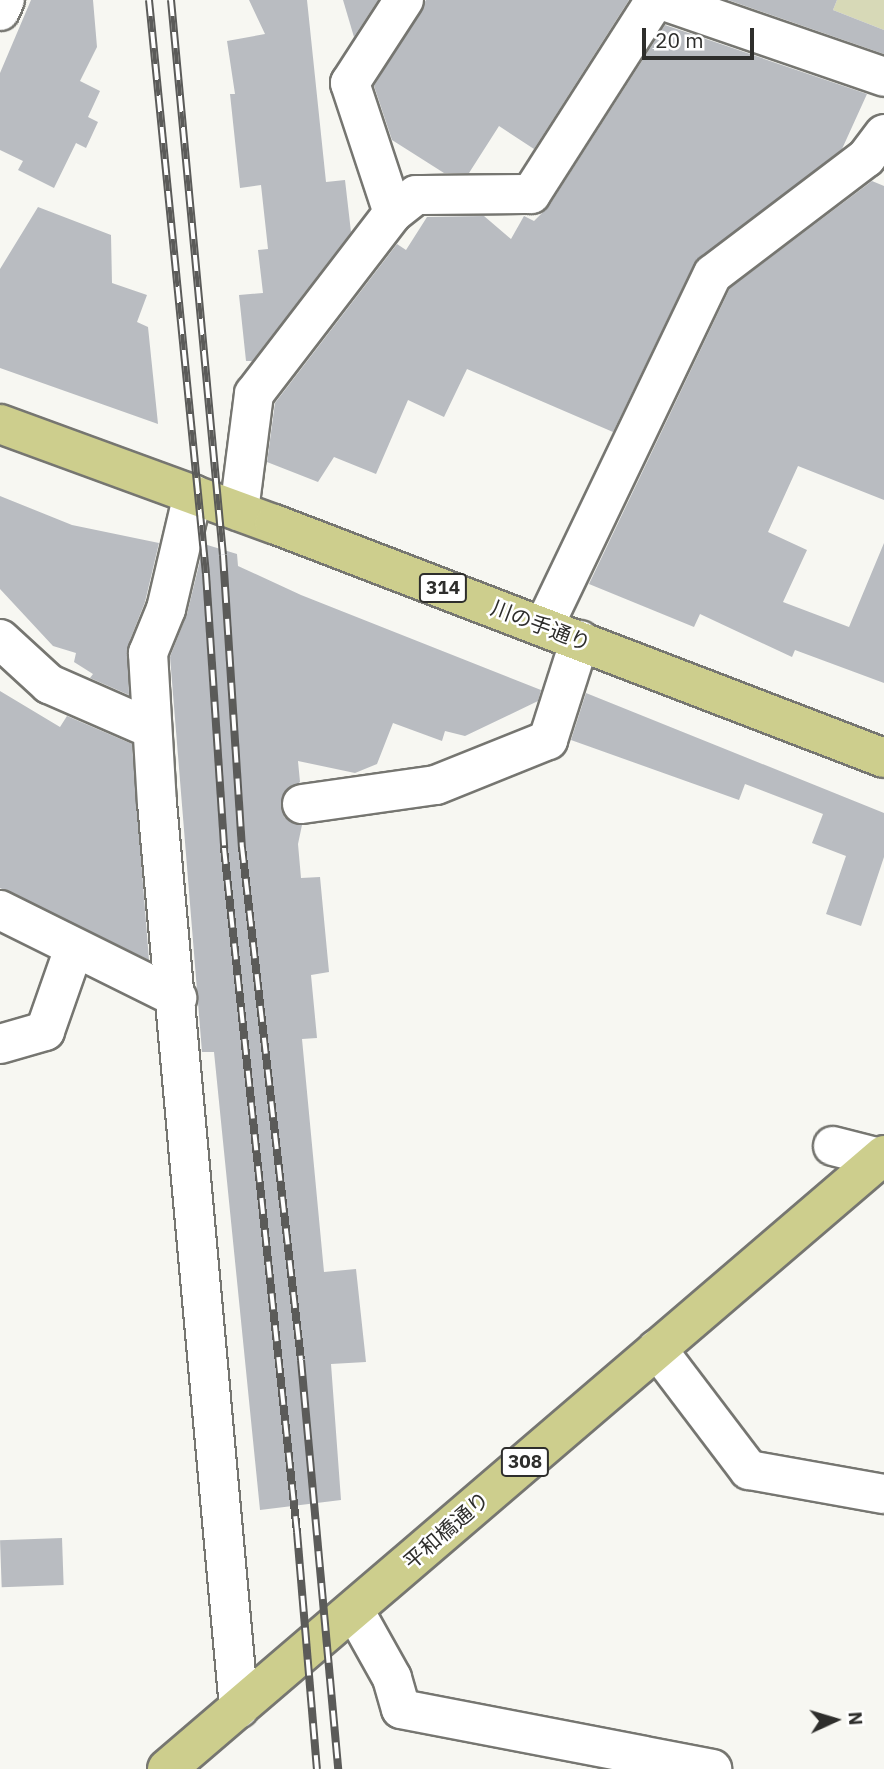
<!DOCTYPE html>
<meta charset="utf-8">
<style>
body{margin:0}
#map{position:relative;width:884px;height:1769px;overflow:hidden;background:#f7f7f2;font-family:"IBM Plex Sans","Noto Sans JP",sans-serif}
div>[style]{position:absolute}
.green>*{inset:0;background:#d7d9b7}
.building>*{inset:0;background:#b9bcc1;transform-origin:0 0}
.roads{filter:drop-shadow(2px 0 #767671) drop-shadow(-2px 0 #767671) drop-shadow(0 2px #767671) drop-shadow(0 -2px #767671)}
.minor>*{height:38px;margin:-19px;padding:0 19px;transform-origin:19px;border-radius:19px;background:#fff}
.primary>*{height:38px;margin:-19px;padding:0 19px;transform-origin:19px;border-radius:19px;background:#cdce8d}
.rail>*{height:8px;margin-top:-4px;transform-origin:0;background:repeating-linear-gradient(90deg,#fff 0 16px,#5b5b59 0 32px);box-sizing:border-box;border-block:2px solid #5b5b59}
span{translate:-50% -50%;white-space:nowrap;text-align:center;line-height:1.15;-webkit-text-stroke:5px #fff;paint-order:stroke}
.shield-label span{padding:2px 5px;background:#fff;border:2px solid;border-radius:5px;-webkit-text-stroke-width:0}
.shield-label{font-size:19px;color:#2e2e2c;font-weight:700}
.street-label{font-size:21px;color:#2e2e2c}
.north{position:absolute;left:800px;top:1685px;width:70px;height:70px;-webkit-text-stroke:5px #fff;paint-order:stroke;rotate:86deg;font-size:19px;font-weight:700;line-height:28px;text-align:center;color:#2e2e2c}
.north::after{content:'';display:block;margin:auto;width:24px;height:32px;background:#2e2e2c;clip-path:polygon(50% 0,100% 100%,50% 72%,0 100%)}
.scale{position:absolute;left:642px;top:28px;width:112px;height:32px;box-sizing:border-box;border:4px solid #2e2e2c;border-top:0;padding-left:9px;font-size:21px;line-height:24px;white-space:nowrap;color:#2e2e2c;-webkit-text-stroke:5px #fff;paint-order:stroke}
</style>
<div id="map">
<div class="green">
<i style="clip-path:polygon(837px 0,884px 0,884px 30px,833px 10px)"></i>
</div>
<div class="building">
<i style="clip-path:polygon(31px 0,93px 0,97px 47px,80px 81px,100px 91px,88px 117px,98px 122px,86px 148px,76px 143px,54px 188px,18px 170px,23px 161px,0 150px,0 73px)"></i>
<i style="clip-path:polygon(249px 0,307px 0,326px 182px,345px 180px,351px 232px,252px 361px,246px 361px,239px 295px,263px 293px,258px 250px,268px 249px,261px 185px,240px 188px,230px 94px,235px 94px,227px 41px,265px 34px)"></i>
<i style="clip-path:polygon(343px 0,378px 0,354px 37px)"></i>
<i style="clip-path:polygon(426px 0,629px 0,534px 149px,499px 126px,469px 173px,444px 173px,392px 140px,374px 86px)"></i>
<i style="clip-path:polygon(728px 0,837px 0,833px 10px,884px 30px,884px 54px)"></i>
<i style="clip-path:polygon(665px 25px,867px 94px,842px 149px,694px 264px,613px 432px,467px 369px,444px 417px,408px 400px,376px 474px,334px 457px,318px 482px,267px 462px,275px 403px,397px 244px,406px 250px,427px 217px,484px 216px,511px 239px,524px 216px,534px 221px,549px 206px)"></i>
<i style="clip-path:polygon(872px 181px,884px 186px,884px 500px,798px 466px,768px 532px,807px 550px,783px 602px,849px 627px,884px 543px,884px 683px,795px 650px,792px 657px,700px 614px,694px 627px,589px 584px,730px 288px)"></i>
<i style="clip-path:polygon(38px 207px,111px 235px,112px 283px,147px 295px,137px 322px,148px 327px,158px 424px,0 368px,0 269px)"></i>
<i style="clip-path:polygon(0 496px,72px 525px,159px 543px,145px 602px,128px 645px,129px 695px,90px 678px,93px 674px,74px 662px,76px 653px,53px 646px,0 589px)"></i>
<i style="clip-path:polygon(204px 544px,237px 554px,238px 566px,301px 595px,541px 690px,538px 701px,465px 736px,445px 731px,442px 741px,393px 723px,377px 764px,355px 773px,298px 761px,300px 782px,282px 796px,284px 817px,302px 825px,298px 844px,301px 878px,320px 877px,329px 972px,311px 975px,317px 1038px,302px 1039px,324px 1272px,356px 1269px,366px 1362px,331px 1364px,341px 1500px,260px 1510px,214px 1052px,202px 1052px,170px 657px,187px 614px)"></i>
<i style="clip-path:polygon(0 691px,60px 727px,67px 716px,132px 744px,149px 960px,0 888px)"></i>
<i style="clip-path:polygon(586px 693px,884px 813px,884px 857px,861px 926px,826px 914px,846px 856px,812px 843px,823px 814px,745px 784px,739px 800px,571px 740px)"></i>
<i style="left:62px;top:1538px;width:47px;height:62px;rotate:88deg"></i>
</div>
<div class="roads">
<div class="minor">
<i style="left:661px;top:0;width:236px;rotate:19deg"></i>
<i style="left:0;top:11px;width:12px;rotate:-66deg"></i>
<i style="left:393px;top:213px;width:137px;rotate:-108.3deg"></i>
<i style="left:350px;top:83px;width:99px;rotate:-57deg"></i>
<i style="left:193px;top:494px;width:118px;rotate:103.2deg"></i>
<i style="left:166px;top:609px;width:48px;rotate:112.2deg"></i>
<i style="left:148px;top:653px;width:150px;rotate:86.6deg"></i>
<i style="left:157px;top:803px;width:909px;rotate:84.82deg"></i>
<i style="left:239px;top:511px;width:118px;rotate:-82.7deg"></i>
<i style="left:254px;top:394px;width:228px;rotate:-52.5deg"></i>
<i style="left:393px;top:213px;width:29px;rotate:-38deg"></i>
<i style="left:416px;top:195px;width:115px;rotate:-0.5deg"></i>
<i style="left:531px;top:194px;width:230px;rotate:-57.4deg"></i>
<i style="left:544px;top:626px;width:390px;rotate:-64.4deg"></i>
<i style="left:713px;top:274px;width:192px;rotate:-37.2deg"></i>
<i style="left:866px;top:158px;width:30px;rotate:-53deg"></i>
<i style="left:0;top:639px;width:67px;rotate:42.6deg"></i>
<i style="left:49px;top:684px;width:112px;rotate:23.6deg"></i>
<i style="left:302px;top:804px;width:135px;rotate:-8.1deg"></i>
<i style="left:436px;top:785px;width:121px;rotate:-21.9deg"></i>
<i style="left:548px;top:740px;width:105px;rotate:-72.3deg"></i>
<i style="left:0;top:910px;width:198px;rotate:26.4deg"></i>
<i style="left:0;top:1044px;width:47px;rotate:-16.1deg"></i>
<i style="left:45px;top:1031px;width:88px;rotate:-70.7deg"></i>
<i style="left:833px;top:1146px;width:49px;rotate:14.3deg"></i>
<i style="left:657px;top:1349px;width:152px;rotate:52.8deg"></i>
<i style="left:749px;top:1470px;width:137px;rotate:10.1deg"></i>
<i style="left:354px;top:1610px;width:78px;rotate:60.8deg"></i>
<i style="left:392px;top:1678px;width:32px;rotate:74deg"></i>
<i style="left:401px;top:1709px;width:317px;rotate:10.9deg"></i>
</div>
<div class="primary">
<i style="left:0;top:424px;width:292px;rotate:20.1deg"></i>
<i style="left:274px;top:524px;width:653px;rotate:20.99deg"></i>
<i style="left:167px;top:1769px;width:944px;rotate:-40.57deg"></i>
</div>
</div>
<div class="rail">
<i style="left:149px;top:0;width:577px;rotate:84.33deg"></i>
<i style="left:206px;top:574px;width:275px;rotate:86.2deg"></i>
<i style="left:224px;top:848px;width:688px;rotate:83.91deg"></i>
<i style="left:297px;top:1532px;width:238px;rotate:85.2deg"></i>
<i style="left:171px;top:0;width:557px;rotate:84.65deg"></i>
<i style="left:223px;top:555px;width:293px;rotate:86.3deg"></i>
<i style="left:242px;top:847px;width:516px;rotate:83.44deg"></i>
<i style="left:301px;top:1360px;width:411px;rotate:84.8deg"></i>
</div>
<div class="shield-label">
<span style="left:443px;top:588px">314</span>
<span style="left:525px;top:1462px">308</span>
</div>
<div class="street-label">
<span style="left:541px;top:625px;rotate:21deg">川の手通り</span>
<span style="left:446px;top:1530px;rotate:-41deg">平和橋通り</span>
</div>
<div class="north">N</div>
<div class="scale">20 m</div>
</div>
